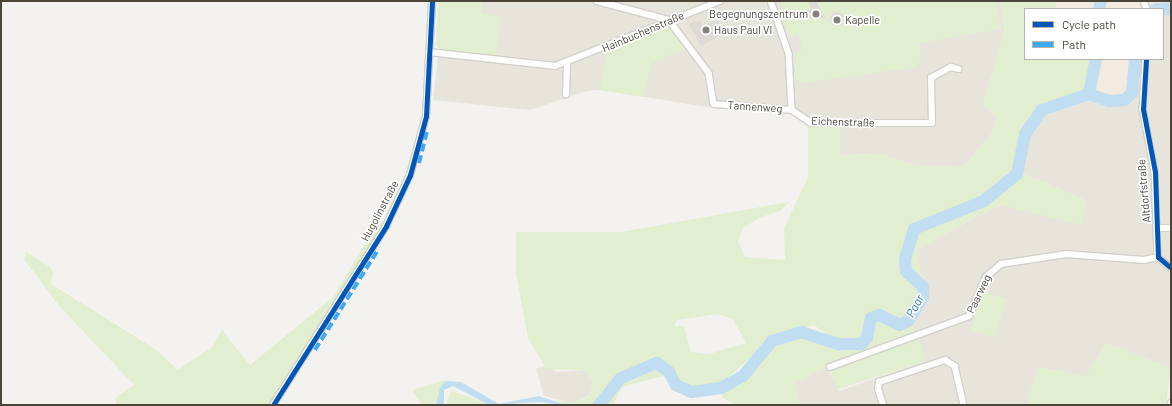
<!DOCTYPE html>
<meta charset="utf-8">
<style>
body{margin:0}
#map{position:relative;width:1172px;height:406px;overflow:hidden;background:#f4f2ee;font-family:Barlow,sans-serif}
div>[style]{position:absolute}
.residential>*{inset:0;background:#e7e4dc}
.commercial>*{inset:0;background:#f3ebdf;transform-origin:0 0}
.green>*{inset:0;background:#e1eecf;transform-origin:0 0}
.parking>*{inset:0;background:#e6e3df}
.water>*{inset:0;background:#c0ddf1}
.river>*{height:12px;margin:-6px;padding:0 6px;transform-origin:6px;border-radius:6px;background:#c0ddf1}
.building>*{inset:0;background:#dedbd6}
.round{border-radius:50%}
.roads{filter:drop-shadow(1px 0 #d2d0cb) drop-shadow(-1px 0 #d2d0cb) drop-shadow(0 1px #d2d0cb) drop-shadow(0 -1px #d2d0cb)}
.minor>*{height:5.5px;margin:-2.75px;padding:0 2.75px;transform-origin:2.75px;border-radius:2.75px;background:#fdfdfc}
.quiet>*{height:4px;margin-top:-2px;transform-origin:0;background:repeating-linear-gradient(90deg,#3fa9f5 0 8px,transparent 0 12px)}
.cycleway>*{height:5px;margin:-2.5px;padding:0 2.5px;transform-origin:2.5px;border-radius:2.5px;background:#0057b8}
.dots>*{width:11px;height:11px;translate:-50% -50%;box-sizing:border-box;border:2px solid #fff;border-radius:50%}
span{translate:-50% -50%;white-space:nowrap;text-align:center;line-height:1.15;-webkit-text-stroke:3.5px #fff;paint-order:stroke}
.poi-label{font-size:11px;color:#4b4439}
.right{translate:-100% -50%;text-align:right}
.left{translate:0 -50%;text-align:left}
.street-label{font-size:11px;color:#4b4439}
.water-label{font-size:12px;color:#2e7ab2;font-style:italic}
.frame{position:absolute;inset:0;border:2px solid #4b4439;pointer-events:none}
.legend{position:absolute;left:1024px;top:8px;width:140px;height:52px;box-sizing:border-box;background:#fff;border:1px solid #b7b4b0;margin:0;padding:5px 7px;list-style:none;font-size:12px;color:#4b4439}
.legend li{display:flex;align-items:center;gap:8px;height:20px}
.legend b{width:20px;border:1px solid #b7b4b0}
</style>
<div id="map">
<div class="residential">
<i style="clip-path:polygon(483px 1px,1000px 1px,1005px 31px,983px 104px,997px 117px,991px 135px,963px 167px,919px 166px,879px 154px,840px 155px,839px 126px,808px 126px,793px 114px,707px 107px,600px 90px,587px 91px,530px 110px,433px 100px,439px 49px,496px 56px,481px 13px)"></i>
<i style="clip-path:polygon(1163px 1px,1171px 1px,1171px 368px,1106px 343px,1086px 377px,1039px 367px,1026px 405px,799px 405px,795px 383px,827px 366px,839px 391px,925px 361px,912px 319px,926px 297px,927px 287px,922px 281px,916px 250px,999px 205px,1086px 200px,1021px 173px,1027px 135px,1037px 119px,1089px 98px,1130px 91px,1131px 59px,1163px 59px,1163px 9px,1151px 9px)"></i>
<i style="clip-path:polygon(545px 366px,557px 372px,584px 370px,593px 381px,589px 396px,573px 403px,544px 396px,536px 369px)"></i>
</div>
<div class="commercial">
<i style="left:1056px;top:1px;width:107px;height:8px"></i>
<i style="clip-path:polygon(1098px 59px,1131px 59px,1130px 91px,1113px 97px,1095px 92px)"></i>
</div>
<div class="green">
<i style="clip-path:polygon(438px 1px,483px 1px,481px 13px,501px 17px,496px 57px,439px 49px,436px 45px)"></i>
<i style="clip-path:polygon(780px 1px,996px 1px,1002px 29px,920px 43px,921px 62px,912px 68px,801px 83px,794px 79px,798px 35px,790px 37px,780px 14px,784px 13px)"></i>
<i style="clip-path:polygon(evenodd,1000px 1px,1056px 1px,1056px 9px,1025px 9px,1025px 59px,1093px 59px,1090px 89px,1038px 111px,1023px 131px,1014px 170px,1015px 177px,1021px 173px,1086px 200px,1082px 225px,999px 205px,916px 250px,922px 281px,909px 271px,908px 256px,901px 258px,900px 271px,919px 293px,914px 306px,901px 321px,879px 310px,870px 312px,859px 341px,833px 339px,814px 325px,766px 338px,755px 354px,720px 385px,691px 389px,680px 384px,667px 362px,663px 376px,622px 387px,613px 405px,566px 405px,557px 400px,573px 403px,589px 397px,593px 381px,584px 370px,547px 369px,528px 338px,516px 273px,516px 232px,621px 232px,789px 202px,780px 211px,761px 217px,743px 228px,738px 242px,745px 257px,785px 260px,784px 228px,808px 177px,808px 126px,839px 126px,840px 155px,879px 154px,919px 166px,963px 167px,991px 135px,997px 117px,983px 104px,1005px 31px,1000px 1px,717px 314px,733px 319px,746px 343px,709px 354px,691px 352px,684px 326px,674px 326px,677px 320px,717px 314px)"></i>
<i style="clip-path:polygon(667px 26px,688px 48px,652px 63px,643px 97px,600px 90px,607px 52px)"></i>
<i style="clip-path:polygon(378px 223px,382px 223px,381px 227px,371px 246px,269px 405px,117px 405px,115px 398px,134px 385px,60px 307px,24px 259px,26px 252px,50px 267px,53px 272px,51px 284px,155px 349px,178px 370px,212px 347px,222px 330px,250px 365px,333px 297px)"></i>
<i style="left:983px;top:291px;width:25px;height:41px;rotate:18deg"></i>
<i style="clip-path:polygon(882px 319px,895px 327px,912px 319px,917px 332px,827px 366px,795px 383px,799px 405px,735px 405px,723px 398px,721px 392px,744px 378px,773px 345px,801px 337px,814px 338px,830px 346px,860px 346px,868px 341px,874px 320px)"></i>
<i style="left:918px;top:336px;width:26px;height:94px;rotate:72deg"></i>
<i style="clip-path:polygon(1106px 343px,1171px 368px,1166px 405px,1026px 405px,1039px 367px,1086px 377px)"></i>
<i style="clip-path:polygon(446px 380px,436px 405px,422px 405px,412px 390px)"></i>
<i style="clip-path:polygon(451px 391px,467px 396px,488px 405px,446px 405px)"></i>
</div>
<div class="parking">
<i style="clip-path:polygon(798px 35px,802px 49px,794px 56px,794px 47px,788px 38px)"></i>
</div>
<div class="water">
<i style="clip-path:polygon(446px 381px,461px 382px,499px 404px,539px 396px,566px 405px,540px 402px,489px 405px,453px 386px,444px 390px,444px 405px,436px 405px,440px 388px)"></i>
</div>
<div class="river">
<i style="left:1099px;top:9px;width:8px;rotate:-76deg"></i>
<i style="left:1156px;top:9px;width:15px"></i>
<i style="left:1089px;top:94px;width:21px;rotate:19deg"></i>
<i style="left:1109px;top:101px;width:15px;rotate:-4deg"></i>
<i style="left:1124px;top:100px;width:11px;rotate:-41deg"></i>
<i style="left:1132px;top:93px;width:34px;rotate:-85deg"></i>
<i style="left:599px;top:405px;width:35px;rotate:-51deg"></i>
<i style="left:621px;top:378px;width:39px;rotate:-23deg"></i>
<i style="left:657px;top:363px;width:15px;rotate:37deg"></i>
<i style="left:669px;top:372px;width:15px;rotate:62deg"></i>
<i style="left:676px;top:385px;width:17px;rotate:24deg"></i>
<i style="left:692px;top:392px;width:29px;rotate:-8deg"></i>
<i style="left:721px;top:388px;width:25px;rotate:-29deg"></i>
<i style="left:743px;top:376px;width:45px;rotate:-50.4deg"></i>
<i style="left:772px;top:341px;width:30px;rotate:-17deg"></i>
<i style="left:801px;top:332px;width:40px;rotate:18deg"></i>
<i style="left:839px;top:344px;width:23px"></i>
<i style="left:862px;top:344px;width:8px;rotate:-50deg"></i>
<i style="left:867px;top:338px;width:20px;rotate:-79deg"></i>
<i style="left:871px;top:318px;width:9px;rotate:-21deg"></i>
<i style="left:879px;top:315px;width:23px;rotate:25deg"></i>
<i style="left:900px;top:325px;width:9px;rotate:-27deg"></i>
<i style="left:908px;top:321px;width:28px;rotate:-58deg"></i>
<i style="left:923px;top:297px;width:10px;rotate:-90deg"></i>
<i style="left:923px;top:287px;width:23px;rotate:-137deg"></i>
<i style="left:906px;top:271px;width:12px;rotate:-95deg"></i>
<i style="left:905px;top:259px;width:31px;rotate:-73deg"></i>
<i style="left:914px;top:229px;width:75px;rotate:-21.8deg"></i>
<i style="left:984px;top:201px;width:43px;rotate:-39.3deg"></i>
<i style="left:1017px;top:174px;width:41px;rotate:-78.7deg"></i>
<i style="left:1025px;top:134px;width:29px;rotate:-55deg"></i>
<i style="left:1042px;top:110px;width:50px;rotate:-18.8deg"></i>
<i style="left:1089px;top:94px;width:36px;rotate:-79deg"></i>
</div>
<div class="building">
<i style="clip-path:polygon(808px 1px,816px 1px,825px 18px,809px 19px,806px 10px,811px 9px)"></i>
<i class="round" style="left:830px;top:12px;width:14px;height:14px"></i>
<i style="clip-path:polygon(700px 20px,702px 26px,718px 20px,723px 34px,701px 46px,689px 24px)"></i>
</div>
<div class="roads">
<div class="minor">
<i style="left:597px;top:1px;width:74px;rotate:14.8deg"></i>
<i style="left:669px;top:20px;width:66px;rotate:53deg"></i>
<i style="left:709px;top:73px;width:31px;rotate:81deg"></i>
<i style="left:714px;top:104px;width:78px;rotate:4.4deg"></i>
<i style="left:771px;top:1px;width:56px;rotate:71.2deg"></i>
<i style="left:789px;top:54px;width:56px;rotate:86.9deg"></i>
<i style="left:792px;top:110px;width:23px;rotate:34deg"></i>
<i style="left:811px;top:123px;width:121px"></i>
<i style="left:932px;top:123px;width:45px;rotate:-91.3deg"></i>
<i style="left:931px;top:78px;width:23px;rotate:-29deg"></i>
<i style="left:951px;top:67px;width:8px;rotate:14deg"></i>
<i style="left:1144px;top:1px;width:9px;rotate:69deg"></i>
<i style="left:429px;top:52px;width:127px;rotate:6.3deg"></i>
<i style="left:555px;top:66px;width:177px;rotate:-21.5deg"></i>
<i style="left:1146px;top:59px;width:50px;rotate:93.4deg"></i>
<i style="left:1143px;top:109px;width:64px;rotate:79.2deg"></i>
<i style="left:1155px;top:172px;width:85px;rotate:88deg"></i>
<i style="left:1158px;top:257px;width:17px;rotate:40deg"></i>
<i style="left:566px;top:95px;width:31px;rotate:-88deg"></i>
<i style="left:1157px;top:228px;width:14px"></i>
<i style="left:830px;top:367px;width:148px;rotate:-20.1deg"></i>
<i style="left:969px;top:316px;width:43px;rotate:-66.4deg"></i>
<i style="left:986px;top:277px;width:20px;rotate:-41deg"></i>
<i style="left:1001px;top:264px;width:66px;rotate:-8.7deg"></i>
<i style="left:1066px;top:254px;width:78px;rotate:4.4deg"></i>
<i style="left:1144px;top:260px;width:14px;rotate:-12deg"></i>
<i style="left:273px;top:405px;width:212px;rotate:-57.7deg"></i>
<i style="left:386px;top:226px;width:56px;rotate:-64.8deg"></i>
<i style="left:410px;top:175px;width:61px;rotate:-74.8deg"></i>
<i style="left:426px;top:116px;width:115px;rotate:-87deg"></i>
<i style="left:883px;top:405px;width:17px;rotate:-107deg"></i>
<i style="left:878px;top:389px;width:7px;rotate:-82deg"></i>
<i style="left:879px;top:382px;width:70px;rotate:-18.4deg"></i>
<i style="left:945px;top:360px;width:12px;rotate:31deg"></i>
<i style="left:955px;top:366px;width:40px;rotate:77deg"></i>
<i style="left:1170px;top:405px;width:2px;rotate:-63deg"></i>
</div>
</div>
<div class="quiet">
<i style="left:419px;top:163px;width:32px;rotate:-76deg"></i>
<i style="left:315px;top:350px;width:118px;rotate:-57.8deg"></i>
</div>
<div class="cycleway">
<i style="left:1146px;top:59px;width:50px;rotate:93.4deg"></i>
<i style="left:1143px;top:109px;width:64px;rotate:79.2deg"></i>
<i style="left:1155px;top:172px;width:85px;rotate:88deg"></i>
<i style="left:1158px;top:257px;width:17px;rotate:40deg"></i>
<i style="left:273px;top:405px;width:212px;rotate:-57.7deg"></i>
<i style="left:386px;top:226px;width:56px;rotate:-64.8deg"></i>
<i style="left:410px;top:175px;width:61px;rotate:-74.8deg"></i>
<i style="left:426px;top:116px;width:115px;rotate:-87deg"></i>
</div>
<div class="dots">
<i style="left:816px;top:14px;background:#868178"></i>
<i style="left:837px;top:20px;background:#868178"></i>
<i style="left:706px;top:30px;background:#868178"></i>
</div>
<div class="poi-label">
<span class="right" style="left:808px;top:14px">Begegnungszentrum</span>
<span class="left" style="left:845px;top:20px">Kapelle</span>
<span class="left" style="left:714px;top:30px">Haus Paul VI</span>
</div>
<div class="street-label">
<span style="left:643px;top:32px;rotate:-23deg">Hainbuchenstraße</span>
<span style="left:755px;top:107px;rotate:4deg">Tannenweg</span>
<span style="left:843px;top:122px;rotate:2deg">Eichenstraße</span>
<span style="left:1144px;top:191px;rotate:-95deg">Altdorfstraße</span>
<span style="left:380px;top:211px;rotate:-62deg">Hugolinstraße</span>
<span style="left:979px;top:294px;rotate:-64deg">Paarweg</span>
</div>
<div class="water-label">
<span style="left:915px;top:306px;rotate:-62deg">Paar</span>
</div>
<div class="frame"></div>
<ul class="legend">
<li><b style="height:5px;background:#0057b8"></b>Cycle path</li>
<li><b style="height:5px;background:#3fa9f5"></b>Path</li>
</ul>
</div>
